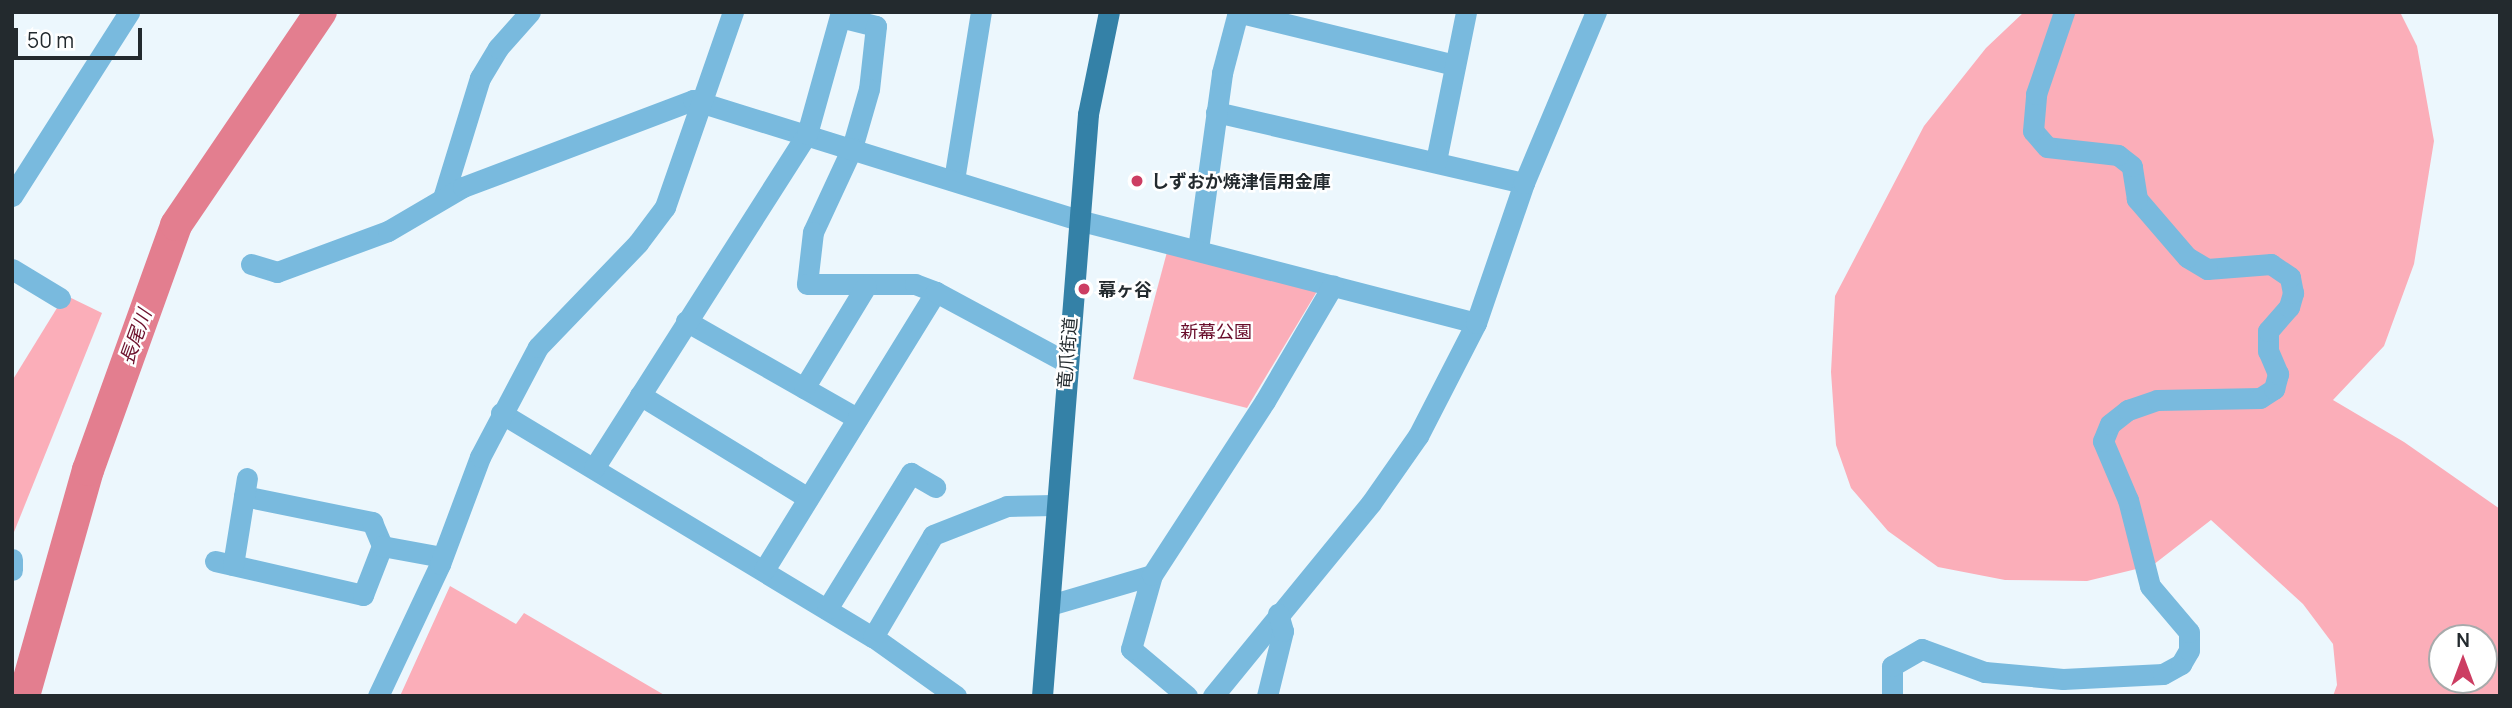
<!DOCTYPE html>
<meta charset="utf-8">
<style>
body{margin:0}
#map{position:relative;width:2512px;height:708px;overflow:hidden;background:#ecf7fd;font-family:Manrope,"Noto Sans JP",sans-serif}
div>[style]{position:absolute}
.green>*{inset:0;background:#fbaeb9}
.river>*{height:32px;margin:-16px;padding:0 16px;transform-origin:16px;border-radius:16px;background:#e37e8f}
.minor>*{height:21px;margin:-10.5px;padding:0 10.5px;transform-origin:10.5px;border-radius:10.5px;background:#79bade}
.major>*{height:21px;margin:-10.5px;padding:0 10.5px;transform-origin:10.5px;border-radius:10.5px;background:#3481a7}
.dots>*{width:19px;height:19px;translate:-50% -50%;box-sizing:border-box;border:4px solid #fff;border-radius:50%}
span{translate:-50% -50%;white-space:nowrap;text-align:center;line-height:1.15;-webkit-text-stroke:5px #fff;paint-order:stroke}
.poi-label{font-size:18px;color:#232a2e;font-weight:700}
.left{translate:0 -50%;text-align:left}
.park-label{font-size:18px;color:#680b29}
.street-label{font-size:18px;color:#232a2e}
.water-label{font-size:19px;color:#6c102c;font-style:italic}
.frame{position:absolute;inset:0;border:14px solid #232a2e;pointer-events:none}
.north{position:absolute;left:2428px;top:624px;width:70px;height:70px;box-sizing:border-box;background:#fff;border:2px solid #a7aaab;border-radius:50%;rotate:0deg;font-size:19px;font-weight:700;line-height:28px;text-align:center;color:#232a2e}
.north::after{content:'';display:block;margin:auto;width:24px;height:32px;background:#cc3d62;clip-path:polygon(50% 0,100% 100%,50% 72%,0 100%)}
.scale{position:absolute;left:14px;top:28px;width:128px;height:32px;box-sizing:border-box;border:4px solid #232a2e;border-top:0;padding-left:9px;font-size:21px;line-height:24px;white-space:nowrap;color:#232a2e;-webkit-text-stroke:5px #fff;paint-order:stroke}
</style>
<div id="map">
<div class="green">
<i style="clip-path:polygon(evenodd,2024px 12px,2400px 12px,2417px 46px,2434px 141px,2414px 264px,2384px 346px,2333px 400px,2404px 442px,2500px 509px,2500px 696px,2333px 696px,2337px 685px,2333px 644px,2303px 604px,2211px 520px,2153px 565px,2087px 581px,2005px 580px,1938px 567px,1888px 531px,1851px 488px,1836px 445px,1831px 372px,1835px 296px,1924px 126px,1986px 48px,2024px 12px,2442px 638px,2484px 638px,2484px 680px,2442px 680px,2442px 638px)"></i>
<i style="clip-path:polygon(1167px 252px,1319px 288px,1247px 408px,1133px 379px)"></i>
<i style="clip-path:polygon(65px 295px,102px 313px,14px 532px,12px 381px)"></i>
<i style="clip-path:polygon(450px 586px,516px 624px,524px 613px,666px 696px,400px 696px)"></i>
</div>
<div class="river">
<i style="left:24px;top:696px;width:235px;rotate:-74.2deg"></i>
<i style="left:88px;top:470px;width:260px;rotate:-70.2deg"></i>
<i style="left:176px;top:225px;width:258px;rotate:-55.8deg"></i>
</div>
<div class="minor">
<i style="left:1237px;top:12px;width:224px;rotate:13.7deg"></i>
<i style="left:840px;top:17px;width:37px;rotate:14deg"></i>
<i style="left:876px;top:26px;width:63px;rotate:96.3deg"></i>
<i style="left:869px;top:89px;width:61px;rotate:106.1deg"></i>
<i style="left:852px;top:148px;width:93px;rotate:114.9deg"></i>
<i style="left:813px;top:232px;width:52px;rotate:96.6deg"></i>
<i style="left:807px;top:284px;width:108px"></i>
<i style="left:915px;top:284px;width:22px;rotate:21deg"></i>
<i style="left:1216px;top:112px;width:316px;rotate:13deg"></i>
<i style="left:1436px;top:161px;width:152px;rotate:-78.6deg"></i>
<i style="left:954px;top:180px;width:170px;rotate:-80.9deg"></i>
<i style="left:12px;top:196px;width:218px;rotate:-57.5deg"></i>
<i style="left:443px;top:198px;width:126px;rotate:-72.9deg"></i>
<i style="left:480px;top:78px;width:35px;rotate:-59deg"></i>
<i style="left:498px;top:48px;width:48px;rotate:-48.4deg"></i>
<i style="left:1198px;top:249px;width:178px;rotate:-82.2deg"></i>
<i style="left:1222px;top:73px;width:63px;rotate:-75.3deg"></i>
<i style="left:251px;top:264px;width:27px;rotate:17deg"></i>
<i style="left:277px;top:272px;width:118px;rotate:-20.3deg"></i>
<i style="left:388px;top:231px;width:87px;rotate:-30.4deg"></i>
<i style="left:463px;top:187px;width:246px;rotate:-20.7deg"></i>
<i style="left:693px;top:100px;width:403px;rotate:17.3deg"></i>
<i style="left:1078px;top:220px;width:411px;rotate:14.5deg"></i>
<i style="left:12px;top:269px;width:56px;rotate:31.1deg"></i>
<i style="left:686px;top:321px;width:197px;rotate:29.6deg"></i>
<i style="left:804px;top:388px;width:119px;rotate:-58.7deg"></i>
<i style="left:640px;top:395px;width:197px;rotate:31.5deg"></i>
<i style="left:501px;top:413px;width:434px;rotate:31.1deg"></i>
<i style="left:873px;top:637px;width:102px;rotate:35.4deg"></i>
<i style="left:594px;top:468px;width:396px;rotate:-57.5deg"></i>
<i style="left:807px;top:134px;width:127px;rotate:-74.4deg"></i>
<i style="left:244px;top:496px;width:131px;rotate:11.5deg"></i>
<i style="left:372px;top:522px;width:26px;rotate:67deg"></i>
<i style="left:12px;top:559px;width:11px;rotate:90deg"></i>
<i style="left:215px;top:561px;width:152px;rotate:12.9deg"></i>
<i style="left:363px;top:595px;width:53px;rotate:-68.8deg"></i>
<i style="left:382px;top:546px;width:61px;rotate:10.4deg"></i>
<i style="left:233px;top:565px;width:88px;rotate:-80.9deg"></i>
<i style="left:764px;top:570px;width:327px;rotate:-58.3deg"></i>
<i style="left:936px;top:292px;width:148px;rotate:28.3deg"></i>
<i style="left:1050px;top:605px;width:106px;rotate:-16.4deg"></i>
<i style="left:827px;top:609px;width:160px;rotate:-58.3deg"></i>
<i style="left:911px;top:473px;width:28px;rotate:30deg"></i>
<i style="left:873px;top:637px;width:118px;rotate:-59.5deg"></i>
<i style="left:933px;top:535px;width:79px;rotate:-21.4deg"></i>
<i style="left:1007px;top:506px;width:47px;rotate:-1.2deg"></i>
<i style="left:378px;top:696px;width:146px;rotate:-64.8deg"></i>
<i style="left:440px;top:564px;width:114px;rotate:-69.5deg"></i>
<i style="left:480px;top:457px;width:124px;rotate:-62.2deg"></i>
<i style="left:538px;top:347px;width:144px;rotate:-46.1deg"></i>
<i style="left:638px;top:243px;width:45px;rotate:-53.1deg"></i>
<i style="left:665px;top:207px;width:207px;rotate:-70.8deg"></i>
<i style="left:1187px;top:696px;width:73px;rotate:-140deg"></i>
<i style="left:1131px;top:649px;width:77px;rotate:-74.2deg"></i>
<i style="left:1152px;top:575px;width:207px;rotate:-57deg"></i>
<i style="left:1265px;top:401px;width:134px;rotate:-59.6deg"></i>
<i style="left:1213px;top:696px;width:249px;rotate:-50.7deg"></i>
<i style="left:1371px;top:503px;width:82px;rotate:-55deg"></i>
<i style="left:1418px;top:436px;width:127px;rotate:-62.8deg"></i>
<i style="left:1476px;top:323px;width:148px;rotate:-71.1deg"></i>
<i style="left:1524px;top:183px;width:186px;rotate:-67.2deg"></i>
<i style="left:1267px;top:696px;width:67px;rotate:-76.2deg"></i>
<i style="left:1283px;top:631px;width:18px;rotate:-106deg"></i>
<i style="left:1892px;top:696px;width:30px;rotate:-90deg"></i>
<i style="left:1892px;top:666px;width:34px;rotate:-30deg"></i>
<i style="left:1922px;top:649px;width:67px;rotate:20.1deg"></i>
<i style="left:1985px;top:672px;width:78px;rotate:5.1deg"></i>
<i style="left:2063px;top:679px;width:100px;rotate:-2.9deg"></i>
<i style="left:2163px;top:674px;width:21px;rotate:-29deg"></i>
<i style="left:2181px;top:664px;width:16px;rotate:-60deg"></i>
<i style="left:2189px;top:650px;width:18px;rotate:-90deg"></i>
<i style="left:2189px;top:632px;width:60px;rotate:-130.3deg"></i>
<i style="left:2150px;top:586px;width:89px;rotate:-104.3deg"></i>
<i style="left:2128px;top:500px;width:64px;rotate:-113deg"></i>
<i style="left:2103px;top:441px;width:18px;rotate:-68deg"></i>
<i style="left:2110px;top:424px;width:23px;rotate:-38deg"></i>
<i style="left:2128px;top:410px;width:31px;rotate:-19deg"></i>
<i style="left:2157px;top:400px;width:103px;rotate:-1.1deg"></i>
<i style="left:2260px;top:398px;width:17px;rotate:-33deg"></i>
<i style="left:2274px;top:389px;width:16px;rotate:-75deg"></i>
<i style="left:2278px;top:374px;width:25px;rotate:-113deg"></i>
<i style="left:2268px;top:351px;width:20px;rotate:-90deg"></i>
<i style="left:2268px;top:331px;width:32px;rotate:-49deg"></i>
<i style="left:2289px;top:307px;width:15px;rotate:-74deg"></i>
<i style="left:2293px;top:293px;width:16px;rotate:-101deg"></i>
<i style="left:2290px;top:277px;width:23px;rotate:-146deg"></i>
<i style="left:2271px;top:264px;width:64px;rotate:175.5deg"></i>
<i style="left:2207px;top:269px;width:23px;rotate:-149deg"></i>
<i style="left:2187px;top:257px;width:77px;rotate:-130.8deg"></i>
<i style="left:2137px;top:199px;width:33px;rotate:-99deg"></i>
<i style="left:2132px;top:166px;width:18px;rotate:-142deg"></i>
<i style="left:2118px;top:155px;width:71px;rotate:-173.6deg"></i>
<i style="left:2047px;top:147px;width:21px;rotate:-131deg"></i>
<i style="left:2033px;top:131px;width:37px;rotate:-85deg"></i>
<i style="left:2036px;top:94px;width:87px;rotate:-71.1deg"></i>
</div>
<div class="major">
<i style="left:1042px;top:696px;width:584px;rotate:-85.48deg"></i>
<i style="left:1088px;top:114px;width:104px;rotate:-78.4deg"></i>
</div>
<div class="dots">
<i style="left:1137px;top:181px;background:#cc3d62"></i>
<i style="left:1084px;top:289px;background:#cc3d62"></i>
</div>
<div class="poi-label">
<span class="left" style="left:1151px;top:181px">しずおか焼津信用金庫</span>
<span class="left" style="left:1098px;top:289px">幕ヶ谷</span>
</div>
<div class="park-label">
<span style="left:1216px;top:331px">新幕公園</span>
</div>
<div class="street-label">
<span style="left:1067px;top:353px;rotate:-85deg">竜爪街道</span>
</div>
<div class="water-label">
<span style="left:136px;top:337px;rotate:-70deg">長尾川</span>
</div>
<div class="frame"></div>
<div class="north">N</div>
<div class="scale">50 m</div>
</div>
